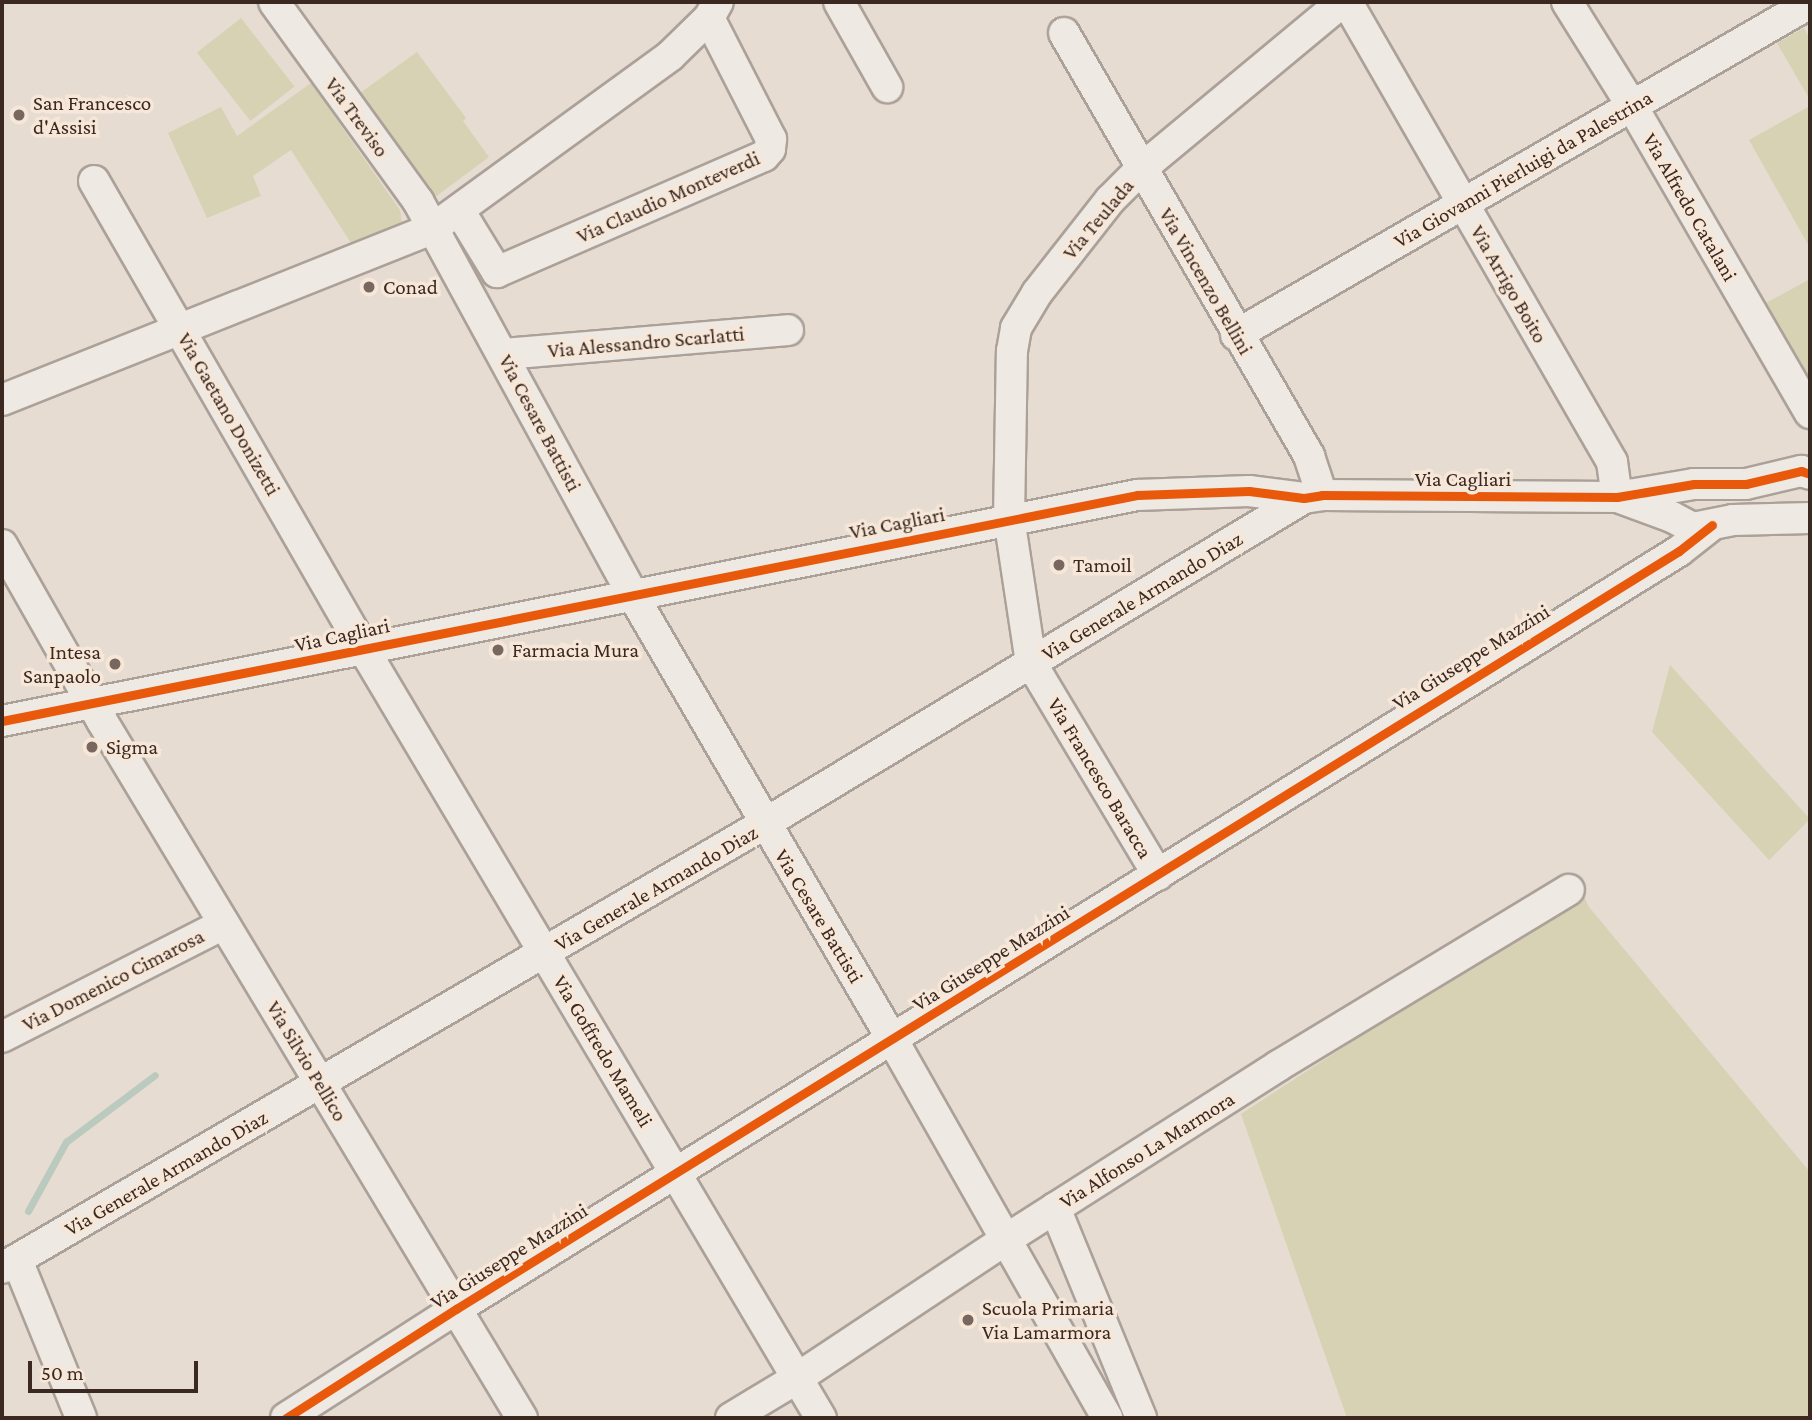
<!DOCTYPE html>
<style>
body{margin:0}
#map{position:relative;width:1812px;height:1420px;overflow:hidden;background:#e6dcd1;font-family:"Crimson Pro",serif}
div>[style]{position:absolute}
.green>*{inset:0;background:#d8d2b4;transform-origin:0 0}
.stream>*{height:7px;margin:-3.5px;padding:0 3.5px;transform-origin:3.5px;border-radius:3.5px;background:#bbcabe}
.roads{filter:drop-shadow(2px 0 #aca199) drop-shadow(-2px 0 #aca199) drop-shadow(0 2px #aca199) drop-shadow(0 -2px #aca199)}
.minor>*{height:30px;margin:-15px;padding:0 15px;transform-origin:15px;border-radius:15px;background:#eee9e2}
.cycleway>*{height:9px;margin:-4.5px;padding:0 4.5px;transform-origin:4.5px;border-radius:4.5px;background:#e8590c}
.dots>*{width:19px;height:19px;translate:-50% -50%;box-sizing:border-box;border:4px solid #f6e7d8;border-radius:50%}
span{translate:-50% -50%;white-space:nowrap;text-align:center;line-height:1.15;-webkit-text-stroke:7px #f6e7d8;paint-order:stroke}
.poi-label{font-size:21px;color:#3b2821}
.left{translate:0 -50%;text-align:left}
.right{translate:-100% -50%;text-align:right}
.street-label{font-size:21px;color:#3b2821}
.frame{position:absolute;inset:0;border:4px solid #3b2821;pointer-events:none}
.scale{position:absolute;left:28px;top:1361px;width:170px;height:32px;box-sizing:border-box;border:4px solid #3b2821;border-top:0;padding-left:9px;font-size:21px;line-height:24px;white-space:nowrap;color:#3b2821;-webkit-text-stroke:5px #f6e7d8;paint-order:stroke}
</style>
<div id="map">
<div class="green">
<i style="left:241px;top:18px;width:87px;height:56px;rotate:52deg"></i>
<i style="clip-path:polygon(1804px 28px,1810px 39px,1810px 100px,1777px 43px)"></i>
<i style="clip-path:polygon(417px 52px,466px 118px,463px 121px,489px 157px,434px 198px,359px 97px,360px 93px)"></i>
<i style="clip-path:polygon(311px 83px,400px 210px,402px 223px,351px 243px,291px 150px,253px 176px,261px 196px,207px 218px,168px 133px,221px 107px,237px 136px)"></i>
<i style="clip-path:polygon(1810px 106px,1810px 248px,1749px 140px)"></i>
<i style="clip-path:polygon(1810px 279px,1810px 384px,1764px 304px)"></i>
<i style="clip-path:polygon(1670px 665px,1810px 819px,1769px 860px,1652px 732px)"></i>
<i style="clip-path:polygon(1582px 892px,1589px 907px,1810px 1172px,1810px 1418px,1347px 1418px,1241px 1114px)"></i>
</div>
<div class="stream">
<i style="left:28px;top:1211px;width:79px;rotate:-61.2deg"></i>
<i style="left:66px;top:1142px;width:111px;rotate:-37deg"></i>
</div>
<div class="roads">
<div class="minor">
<i style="left:274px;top:2px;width:246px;rotate:54.1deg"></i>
<i style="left:418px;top:201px;width:447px;rotate:61.4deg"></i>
<i style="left:632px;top:594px;width:515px;rotate:59.7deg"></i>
<i style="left:892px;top:1039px;width:436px;rotate:60.4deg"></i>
<i style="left:839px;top:2px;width:98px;rotate:60.5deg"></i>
<i style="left:1347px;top:2px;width:531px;rotate:60.05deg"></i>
<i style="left:1612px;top:462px;width:35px;rotate:82deg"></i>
<i style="left:1567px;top:2px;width:123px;rotate:58deg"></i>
<i style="left:1632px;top:106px;width:355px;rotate:59.9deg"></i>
<i style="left:1064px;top:33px;width:489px;rotate:59.9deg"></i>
<i style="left:1309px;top:456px;width:41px;rotate:71.6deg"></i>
<i style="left:94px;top:181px;width:539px;rotate:60.06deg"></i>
<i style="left:363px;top:648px;width:896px;rotate:59.26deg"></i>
<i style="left:459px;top:210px;width:73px;rotate:58.5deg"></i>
<i style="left:497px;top:272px;width:291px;rotate:-23.5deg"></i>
<i style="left:764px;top:156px;width:9px;rotate:-49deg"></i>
<i style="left:770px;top:149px;width:10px;rotate:-84deg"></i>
<i style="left:771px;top:139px;width:136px;rotate:-117.1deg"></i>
<i style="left:1236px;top:335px;width:663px;rotate:-30.04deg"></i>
<i style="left:504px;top:354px;width:285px;rotate:-4.8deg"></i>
<i style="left:2px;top:400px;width:463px;rotate:-21.7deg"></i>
<i style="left:432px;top:229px;width:294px;rotate:-36deg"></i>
<i style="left:670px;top:56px;width:54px;rotate:-44.3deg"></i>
<i style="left:709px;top:18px;width:18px;rotate:-61deg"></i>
<i style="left:1620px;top:498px;width:55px;rotate:20.1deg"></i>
<i style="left:1672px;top:517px;width:24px;rotate:28deg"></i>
<i style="left:1693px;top:528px;width:41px;rotate:-11.3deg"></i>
<i style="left:1733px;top:520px;width:77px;rotate:-1.5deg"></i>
<i style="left:2px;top:545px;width:202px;rotate:60.4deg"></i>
<i style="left:102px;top:721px;width:814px;rotate:58.93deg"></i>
<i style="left:2px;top:721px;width:1157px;rotate:-11.26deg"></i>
<i style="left:1137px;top:495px;width:112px;rotate:-2deg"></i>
<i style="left:1249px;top:491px;width:55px;rotate:7.3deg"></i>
<i style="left:1304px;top:498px;width:18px;rotate:-9deg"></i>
<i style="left:1322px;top:495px;width:295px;rotate:0.4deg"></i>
<i style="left:1617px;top:497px;width:78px;rotate:-9.6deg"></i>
<i style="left:1694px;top:484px;width:52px"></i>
<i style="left:1746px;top:484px;width:57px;rotate:-13.3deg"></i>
<i style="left:1801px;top:471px;width:9px;rotate:18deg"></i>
<i style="left:1158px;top:875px;width:247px;rotate:-120.9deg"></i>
<i style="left:1031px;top:663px;width:147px;rotate:-98.6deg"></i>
<i style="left:1009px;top:518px;width:167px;rotate:-89deg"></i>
<i style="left:1012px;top:351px;width:23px;rotate:-80deg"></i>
<i style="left:1016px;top:328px;width:41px;rotate:-59deg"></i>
<i style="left:1037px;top:293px;width:118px;rotate:-51.9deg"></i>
<i style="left:1110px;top:200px;width:44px;rotate:-45deg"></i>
<i style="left:1141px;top:169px;width:261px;rotate:-39.7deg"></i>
<i style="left:2px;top:1037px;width:249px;rotate:-27deg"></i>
<i style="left:1055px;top:1208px;width:227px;rotate:67.7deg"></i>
<i style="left:17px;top:1260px;width:170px;rotate:67.9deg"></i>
<i style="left:2px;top:1268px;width:882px;rotate:-30.23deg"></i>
<i style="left:764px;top:824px;width:631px;rotate:-31.12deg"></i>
<i style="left:286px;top:1418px;width:202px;rotate:-32.7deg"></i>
<i style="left:456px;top:1309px;width:1439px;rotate:-31.79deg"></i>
<i style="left:1679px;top:551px;width:42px;rotate:-38.2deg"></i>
<i style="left:731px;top:1418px;width:76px;rotate:-31deg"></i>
<i style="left:796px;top:1379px;width:251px;rotate:-33.6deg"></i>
<i style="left:1005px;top:1240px;width:324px;rotate:-32.5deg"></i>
<i style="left:1278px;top:1066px;width:340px;rotate:-31.2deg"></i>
</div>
</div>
<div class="cycleway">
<i style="left:2px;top:721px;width:1157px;rotate:-11.26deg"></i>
<i style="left:1137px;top:495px;width:112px;rotate:-2deg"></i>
<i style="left:1249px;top:491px;width:55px;rotate:7.3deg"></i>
<i style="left:1304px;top:498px;width:18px;rotate:-9deg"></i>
<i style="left:1322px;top:495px;width:295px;rotate:0.4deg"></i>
<i style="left:1617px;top:497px;width:78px;rotate:-9.6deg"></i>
<i style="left:1694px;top:484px;width:52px"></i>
<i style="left:1746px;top:484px;width:57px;rotate:-13.3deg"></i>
<i style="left:1801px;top:471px;width:9px;rotate:18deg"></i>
<i style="left:286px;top:1418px;width:202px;rotate:-32.7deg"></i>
<i style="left:456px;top:1309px;width:1439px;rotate:-31.79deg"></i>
<i style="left:1679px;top:551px;width:42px;rotate:-38.2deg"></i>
</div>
<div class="dots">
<i style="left:19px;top:115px;background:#77675f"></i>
<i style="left:369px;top:287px;background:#77675f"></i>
<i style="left:1059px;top:565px;background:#77675f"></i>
<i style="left:498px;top:650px;background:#77675f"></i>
<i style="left:115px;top:664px;background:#77675f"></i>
<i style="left:92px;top:747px;background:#77675f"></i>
<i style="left:968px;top:1320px;background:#77675f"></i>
</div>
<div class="poi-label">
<span class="left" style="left:33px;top:115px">San Francesco<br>d'Assisi</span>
<span class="left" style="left:383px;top:287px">Conad</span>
<span class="left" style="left:1073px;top:565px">Tamoil</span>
<span class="left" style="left:512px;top:650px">Farmacia Mura</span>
<span class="right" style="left:101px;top:664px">Intesa<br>Sanpaolo</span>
<span class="left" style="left:106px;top:747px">Sigma</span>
<span class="left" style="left:982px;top:1320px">Scuola Primaria<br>Via Lamarmora</span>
</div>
<div class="street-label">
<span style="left:357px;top:117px;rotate:54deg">Via Treviso</span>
<span style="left:1523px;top:169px;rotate:-30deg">Via Giovanni Pierluigi da Palestrina</span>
<span style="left:668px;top:197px;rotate:-24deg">Via Claudio Monteverdi</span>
<span style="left:1690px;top:207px;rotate:60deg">Via Alfredo Catalani</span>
<span style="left:1098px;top:219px;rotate:-50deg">Via Teulada</span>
<span style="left:1206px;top:281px;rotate:60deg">Via Vincenzo Bellini</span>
<span style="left:1509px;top:284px;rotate:60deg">Via Arrigo Boito</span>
<span style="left:646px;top:342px;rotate:-5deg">Via Alessandro Scarlatti</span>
<span style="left:229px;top:414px;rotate:60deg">Via Gaetano Donizetti</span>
<span style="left:540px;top:423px;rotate:62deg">Via Cesare Battisti</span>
<span style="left:1463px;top:479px">Via Cagliari</span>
<span style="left:897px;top:523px;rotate:-11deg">Via Cagliari</span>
<span style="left:1142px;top:596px;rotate:-31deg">Via Generale Armando Diaz</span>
<span style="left:342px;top:635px;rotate:-12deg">Via Cagliari</span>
<span style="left:1471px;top:657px;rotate:-32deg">Via Giuseppe Mazzini</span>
<span style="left:1100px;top:778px;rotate:59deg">Via Francesco Baracca</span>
<span style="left:656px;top:888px;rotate:-30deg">Via Generale Armando Diaz</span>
<span style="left:819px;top:916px;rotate:59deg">Via Cesare Battisti</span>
<span style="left:991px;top:958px;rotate:-32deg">Via Giuseppe Mazzini</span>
<span style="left:113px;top:980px;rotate:-27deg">Via Domenico Cimarosa</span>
<span style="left:603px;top:1051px;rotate:59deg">Via Goffredo Mameli</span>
<span style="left:307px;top:1061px;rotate:59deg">Via Silvio Pellico</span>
<span style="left:1147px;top:1150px;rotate:-32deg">Via Alfonso La Marmora</span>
<span style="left:166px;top:1173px;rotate:-30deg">Via Generale Armando Diaz</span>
<span style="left:509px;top:1256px;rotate:-32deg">Via Giuseppe Mazzini</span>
</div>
<div class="frame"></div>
<div class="scale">50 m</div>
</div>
